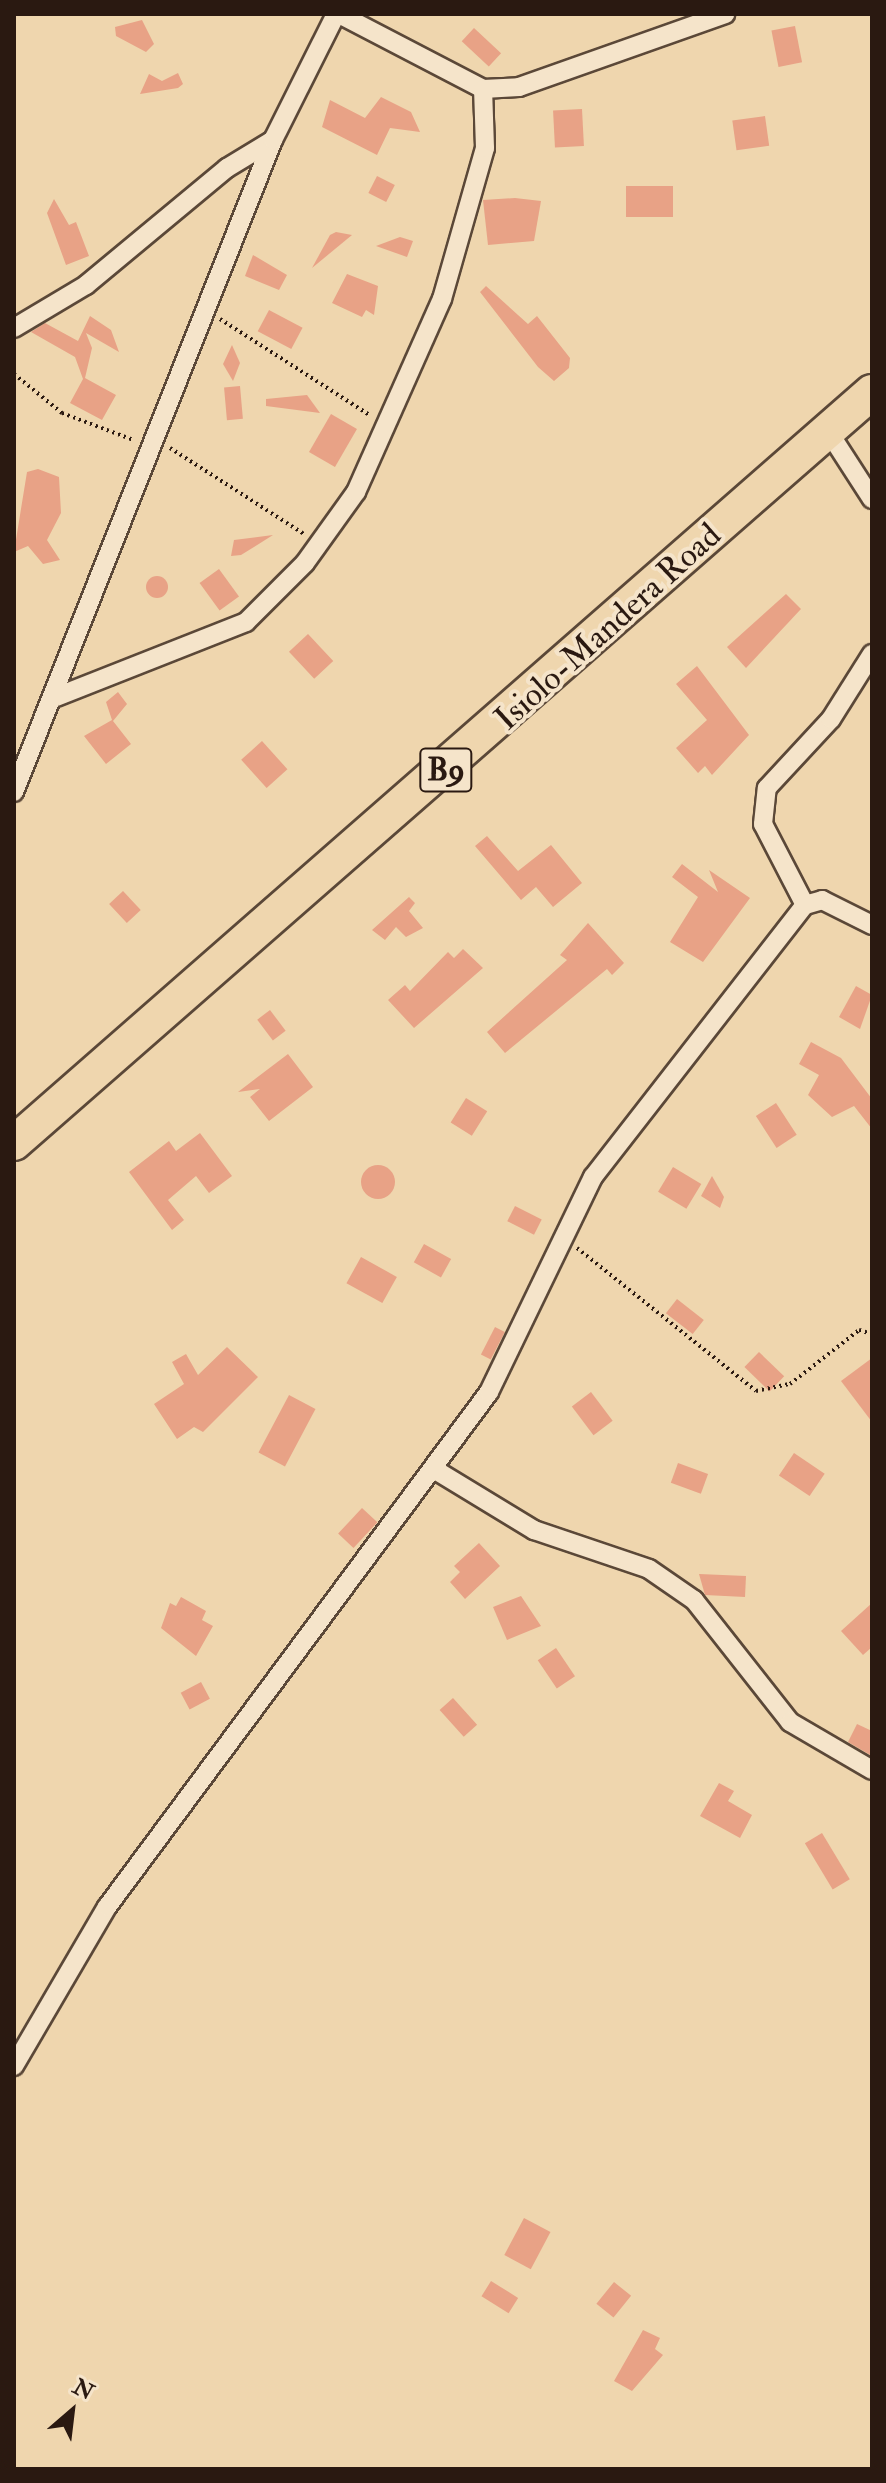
<!DOCTYPE html>
<style>
body{margin:0}
#map{position:relative;width:886px;height:2483px;overflow:hidden;background:#efd6ae;font-family:"IM FELL Double Pica",serif}
div>[style]{position:absolute}
.building>*{inset:0;background:#e8a286;transform-origin:0 0}
.round{border-radius:50%}
.path>*{height:4px;margin-top:-2px;transform-origin:0;background:repeating-linear-gradient(90deg,#2a1911 0 2px,transparent 0 6px)}
.roads{filter:drop-shadow(2px 0 #5b4838) drop-shadow(-2px 0 #5b4838) drop-shadow(0 2px #5b4838) drop-shadow(0 -2px #5b4838)}
.street>*{height:18px;margin:-9px;padding:0 9px;transform-origin:9px;border-radius:9px;background:#f5e4ca}
.highway>*{height:34px;margin:-17px;padding:0 17px;transform-origin:17px;border-radius:17px;background:#efd6ae}
span{translate:-50% -50%;white-space:nowrap;text-align:center;line-height:1.15;-webkit-text-stroke:8px #f5e4ca;paint-order:stroke}
.shield-label span{padding:2px 6px;background:#f5e4ca;border:2px solid;border-radius:6px;-webkit-text-stroke-width:0}
.shield-label{font-size:32px;color:#2a1911;font-weight:700}
.street-label{font-size:34px;color:#2a1911}
.frame{position:absolute;inset:0;border:16px solid #2a1911;pointer-events:none}
.north{position:absolute;left:32px;top:2371px;width:80px;height:80px;-webkit-text-stroke:6px #f5e4ca;paint-order:stroke;rotate:28deg;font-size:22px;font-weight:700;line-height:32px;text-align:center;color:#2a1911}
.north::after{content:'';display:block;margin:auto;width:28px;height:36px;background:#2a1911;clip-path:polygon(50% 0,100% 100%,50% 72%,0 100%)}
</style>
<div id="map">
<div class="building">
<i style="clip-path:polygon(142px 20px,154px 44px,146px 52px,116px 36px,115px 27px)"></i>
<i style="left:795px;top:26px;width:37px;height:24px;rotate:79deg"></i>
<i style="left:474px;top:28px;width:37px;height:18px;rotate:43deg"></i>
<i style="clip-path:polygon(178px 73px,183px 84px,178px 88px,140px 94px,149px 74px,162px 81px)"></i>
<i style="clip-path:polygon(381px 97px,411px 112px,420px 132px,390px 128px,377px 155px,322px 127px,330px 100px,365px 118px)"></i>
<i style="left:582px;top:109px;width:37px;height:29px;rotate:87deg"></i>
<i style="left:765px;top:116px;width:30px;height:33px;rotate:82deg"></i>
<i style="left:377px;top:176px;width:20px;height:19px;rotate:27deg"></i>
<i style="left:626px;top:186px;width:47px;height:31px"></i>
<i style="clip-path:polygon(515px 198px,541px 201px,534px 241px,488px 245px,483px 200px)"></i>
<i style="clip-path:polygon(54px 199px,69px 225px,76px 222px,89px 256px,66px 265px,47px 213px)"></i>
<i style="clip-path:polygon(336px 232px,352px 235px,312px 268px,330px 235px)"></i>
<i style="clip-path:polygon(400px 237px,413px 241px,407px 257px,376px 246px)"></i>
<i style="clip-path:polygon(253px 255px,287px 275px,279px 290px,245px 276px)"></i>
<i style="clip-path:polygon(347px 274px,378px 286px,374px 315px,366px 310px,362px 317px,332px 303px)"></i>
<i style="clip-path:polygon(486px 286px,528px 324px,537px 316px,570px 358px,569px 368px,554px 381px,538px 367px,480px 292px)"></i>
<i style="left:269px;top:310px;width:38px;height:24px;rotate:28deg"></i>
<i style="clip-path:polygon(90px 316px,111px 330px,119px 352px,86px 333px,92px 348px,85px 378px,116px 395px,102px 420px,70px 403px,83px 379px,75px 357px,31px 332px,45px 323px,78px 341px)"></i>
<i style="clip-path:polygon(232px 345px,240px 363px,233px 381px,223px 364px)"></i>
<i style="left:240px;top:386px;width:33px;height:16px;rotate:85deg"></i>
<i style="clip-path:polygon(307px 395px,320px 413px,266px 406px,266px 399px)"></i>
<i style="left:331px;top:414px;width:30px;height:44px;rotate:30deg"></i>
<i style="clip-path:polygon(38px 469px,59px 477px,61px 513px,47px 540px,60px 560px,43px 564px,28px 546px,14px 552px,27px 472px)"></i>
<i style="clip-path:polygon(273px 535px,241px 555px,231px 556px,234px 540px)"></i>
<i style="left:219px;top:569px;width:34px;height:24px;rotate:54deg"></i>
<i class="round" style="left:146px;top:576px;width:22px;height:22px"></i>
<i style="clip-path:polygon(786px 594px,801px 609px,746px 668px,727px 647px)"></i>
<i style="left:308px;top:634px;width:37px;height:26px;rotate:47deg"></i>
<i style="clip-path:polygon(697px 666px,749px 735px,712px 775px,705px 766px,698px 773px,676px 748px,707px 720px,676px 684px)"></i>
<i style="clip-path:polygon(118px 692px,127px 704px,113px 721px,131px 744px,106px 764px,84px 736px,112px 720px,106px 702px)"></i>
<i style="left:262px;top:741px;width:38px;height:28px;rotate:48deg"></i>
<i style="clip-path:polygon(487px 836px,518px 871px,551px 845px,582px 883px,553px 907px,536px 887px,521px 900px,475px 846px)"></i>
<i style="clip-path:polygon(682px 864px,718px 892px,709px 870px,750px 898px,703px 962px,670px 942px,698px 897px,672px 877px)"></i>
<i style="left:123px;top:891px;width:26px;height:19px;rotate:47deg"></i>
<i style="clip-path:polygon(409px 897px,415px 903px,409px 911px,423px 928px,406px 937px,396px 927px,385px 940px,372px 930px)"></i>
<i style="clip-path:polygon(588px 923px,624px 963px,612px 975px,607px 969px,505px 1053px,487px 1032px,567px 960px,560px 955px)"></i>
<i style="clip-path:polygon(463px 949px,483px 968px,414px 1028px,388px 1000px,405px 985px,410px 991px,448px 952px,454px 958px)"></i>
<i style="clip-path:polygon(856px 986px,872px 995px,860px 1029px,839px 1017px)"></i>
<i style="left:270px;top:1010px;width:26px;height:16px;rotate:53deg"></i>
<i style="clip-path:polygon(811px 1042px,841px 1058px,872px 1099px,872px 1129px,854px 1106px,832px 1117px,808px 1095px,819px 1075px,799px 1064px)"></i>
<i style="clip-path:polygon(288px 1054px,313px 1087px,269px 1121px,250px 1097px,260px 1089px,238px 1092px)"></i>
<i style="left:466px;top:1098px;width:25px;height:29px;rotate:32deg"></i>
<i style="left:776px;top:1103px;width:38px;height:24px;rotate:57deg"></i>
<i style="clip-path:polygon(200px 1133px,232px 1176px,209px 1193px,196px 1176px,168px 1200px,184px 1220px,172px 1230px,129px 1172px,169px 1141px,176px 1151px)"></i>
<i class="round" style="left:361px;top:1165px;width:34px;height:34px"></i>
<i style="left:673px;top:1167px;width:33px;height:29px;rotate:31deg"></i>
<i style="clip-path:polygon(712px 1176px,724px 1197px,720px 1208px,701px 1196px)"></i>
<i style="left:515px;top:1206px;width:30px;height:17px;rotate:27deg"></i>
<i style="left:424px;top:1244px;width:31px;height:21px;rotate:29deg"></i>
<i style="left:361px;top:1257px;width:41px;height:30px;rotate:29deg"></i>
<i style="left:677px;top:1299px;width:34px;height:18px;rotate:38deg"></i>
<i style="left:495px;top:1327px;width:11px;height:31px;rotate:27deg"></i>
<i style="clip-path:polygon(227px 1347px,258px 1377px,203px 1432px,194px 1427px,177px 1439px,154px 1404px,184px 1384px,172px 1362px,186px 1354px,198px 1375px)"></i>
<i style="left:759px;top:1352px;width:35px;height:21px;rotate:44deg"></i>
<i style="clip-path:polygon(872px 1358px,872px 1422px,841px 1381px)"></i>
<i style="left:591px;top:1392px;width:36px;height:24px;rotate:53deg"></i>
<i style="left:289px;top:1395px;width:30px;height:65px;rotate:28deg"></i>
<i style="left:794px;top:1453px;width:37px;height:27px;rotate:34deg"></i>
<i style="left:678px;top:1463px;width:32px;height:21px;rotate:20deg"></i>
<i style="left:362px;top:1508px;width:21px;height:35px;rotate:43deg"></i>
<i style="clip-path:polygon(479px 1543px,500px 1566px,465px 1599px,450px 1582px,460px 1572px,454px 1566px)"></i>
<i style="clip-path:polygon(699px 1574px,746px 1576px,745px 1597px,705px 1595px)"></i>
<i style="clip-path:polygon(521px 1596px,541px 1626px,507px 1640px,493px 1607px)"></i>
<i style="clip-path:polygon(181px 1597px,206px 1611px,202px 1620px,213px 1626px,196px 1656px,161px 1628px,170px 1603px,176px 1606px)"></i>
<i style="clip-path:polygon(872px 1603px,872px 1647px,863px 1655px,841px 1631px)"></i>
<i style="left:556px;top:1648px;width:34px;height:22px;rotate:56deg"></i>
<i style="left:201px;top:1682px;width:19px;height:23px;rotate:62deg"></i>
<i style="left:453px;top:1698px;width:36px;height:18px;rotate:48deg"></i>
<i style="clip-path:polygon(857px 1724px,872px 1731px,872px 1756px,848px 1742px)"></i>
<i style="clip-path:polygon(719px 1783px,734px 1791px,728px 1801px,752px 1815px,740px 1838px,700px 1816px)"></i>
<i style="left:822px;top:1833px;width:54px;height:20px;rotate:59deg"></i>
<i style="left:524px;top:2218px;width:30px;height:42px;rotate:28deg"></i>
<i style="left:491px;top:2281px;width:32px;height:18px;rotate:32deg"></i>
<i style="left:614px;top:2282px;width:22px;height:28px;rotate:39deg"></i>
<i style="clip-path:polygon(643px 2330px,660px 2338px,655px 2349px,663px 2355px,632px 2391px,614px 2381px)"></i>
</div>
<div class="path">
<i style="left:220px;top:319px;width:179px;rotate:32.7deg"></i>
<i style="left:14px;top:374px;width:62px;rotate:39.1deg"></i>
<i style="left:62px;top:413px;width:76px;rotate:20.8deg"></i>
<i style="left:170px;top:448px;width:159px;rotate:32.7deg"></i>
<i style="left:577px;top:1248px;width:229px;rotate:38.6deg"></i>
<i style="left:756px;top:1391px;width:35px;rotate:-12deg"></i>
<i style="left:790px;top:1384px;width:88px;rotate:-38deg"></i>
<i style="left:859px;top:1330px;width:14px;rotate:17deg"></i>
</div>
<div class="roads">
<div class="street">
<i style="left:339px;top:14px;width:162px;rotate:27.5deg"></i>
<i style="left:483px;top:89px;width:36px;rotate:-3deg"></i>
<i style="left:519px;top:87px;width:219px;rotate:-19.5deg"></i>
<i style="left:14px;top:328px;width:84px;rotate:-30.8deg"></i>
<i style="left:86px;top:285px;width:183px;rotate:-39.7deg"></i>
<i style="left:227px;top:168px;width:54px;rotate:-31.3deg"></i>
<i style="left:828px;top:431px;width:81px;rotate:57.1deg"></i>
<i style="left:56px;top:697px;width:204px;rotate:-21.5deg"></i>
<i style="left:246px;top:622px;width:83px;rotate:-45deg"></i>
<i style="left:305px;top:563px;width:87px;rotate:-54.3deg"></i>
<i style="left:356px;top:492px;width:211px;rotate:-66deg"></i>
<i style="left:442px;top:299px;width:157px;rotate:-74.1deg"></i>
<i style="left:485px;top:148px;width:59px;rotate:-91.9deg"></i>
<i style="left:14px;top:792px;width:702px;rotate:-68.34deg"></i>
<i style="left:273px;top:140px;width:141px;rotate:-63.4deg"></i>
<i style="left:805px;top:905px;width:91px;rotate:-117.4deg"></i>
<i style="left:763px;top:824px;width:36px;rotate:-84deg"></i>
<i style="left:767px;top:788px;width:94px;rotate:-47.2deg"></i>
<i style="left:831px;top:719px;width:77px;rotate:-57.8deg"></i>
<i style="left:437px;top:1471px;width:114px;rotate:31.3deg"></i>
<i style="left:534px;top:1530px;width:121px;rotate:18.7deg"></i>
<i style="left:649px;top:1569px;width:55px;rotate:34.6deg"></i>
<i style="left:694px;top:1600px;width:155px;rotate:51.8deg"></i>
<i style="left:790px;top:1722px;width:95px;rotate:30.3deg"></i>
<i style="left:14px;top:2066px;width:184px;rotate:-59.7deg"></i>
<i style="left:107px;top:1907px;width:641px;rotate:-53.43deg"></i>
<i style="left:489px;top:1392px;width:239px;rotate:-64.2deg"></i>
<i style="left:593px;top:1177px;width:345px;rotate:-52.1deg"></i>
<i style="left:805px;top:905px;width:18px;rotate:-16deg"></i>
<i style="left:822px;top:900px;width:56px;rotate:26.6deg"></i>
</div>
<div class="highway">
<i style="left:14px;top:1143px;width:1140px;rotate:-41.2deg"></i>
</div>
</div>
<div class="shield-label">
<span style="left:446px;top:770px">B9</span>
</div>
<div class="street-label">
<span style="left:608px;top:627px;rotate:-42deg">Isiolo-Mandera Road</span>
</div>
<div class="frame"></div>
<div class="north">N</div>
</div>
